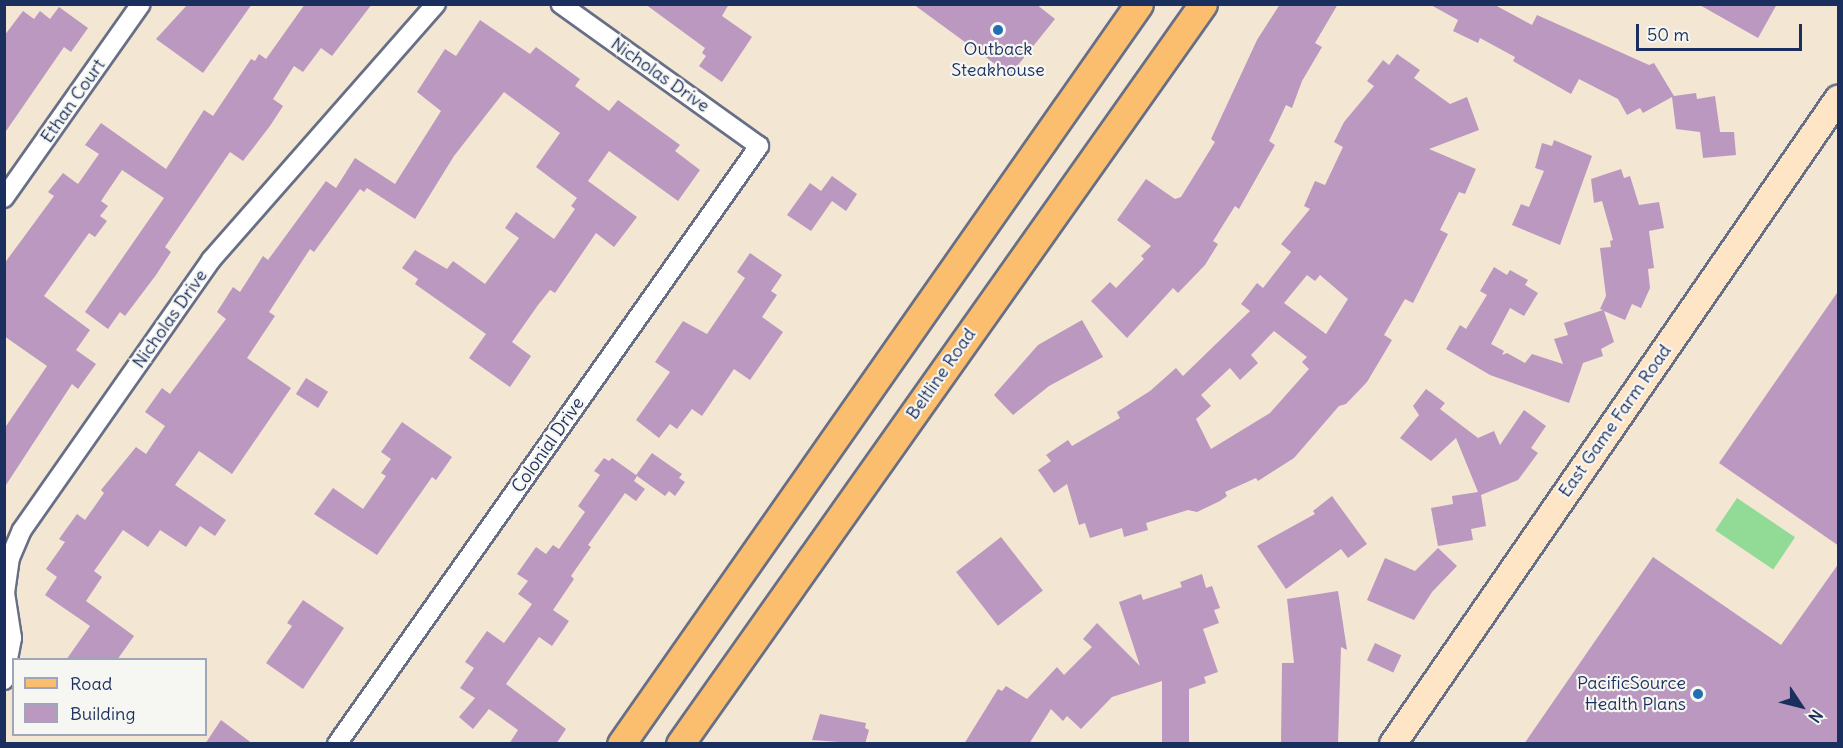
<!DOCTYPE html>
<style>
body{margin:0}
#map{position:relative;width:1843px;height:748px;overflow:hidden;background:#f3e6d3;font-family:Delius,sans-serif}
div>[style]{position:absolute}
.green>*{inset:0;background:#92db97;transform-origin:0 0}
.building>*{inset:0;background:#bb98c0;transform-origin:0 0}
.roads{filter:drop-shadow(2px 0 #676f87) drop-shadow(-2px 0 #676f87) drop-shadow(0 2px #676f87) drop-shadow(0 -2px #676f87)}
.street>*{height:18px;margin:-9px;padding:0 9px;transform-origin:9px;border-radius:9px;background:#fff}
.secondary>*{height:26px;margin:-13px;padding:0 13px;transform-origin:13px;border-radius:13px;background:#fde5c5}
.primary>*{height:27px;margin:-13.5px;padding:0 13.5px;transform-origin:13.5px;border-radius:13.5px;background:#fbbe6e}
.dots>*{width:16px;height:16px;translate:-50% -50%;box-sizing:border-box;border:3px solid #f6f6f2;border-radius:50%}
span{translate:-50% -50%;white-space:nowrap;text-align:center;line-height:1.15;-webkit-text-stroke:4.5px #f6f6f2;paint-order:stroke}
.poi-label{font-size:18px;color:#1b2f5e}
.right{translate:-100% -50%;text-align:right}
.street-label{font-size:18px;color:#1b2f5e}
.frame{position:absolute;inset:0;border:6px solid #1b2f5e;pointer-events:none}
.legend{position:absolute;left:12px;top:658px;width:195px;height:78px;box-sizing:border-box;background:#f6f6f2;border:2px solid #9ea6b7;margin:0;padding:8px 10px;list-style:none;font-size:18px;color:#1b2f5e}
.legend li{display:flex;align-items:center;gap:12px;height:30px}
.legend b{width:30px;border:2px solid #9ea6b7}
.north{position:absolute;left:1771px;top:676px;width:60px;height:60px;-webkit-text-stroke:4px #f6f6f2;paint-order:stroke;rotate:125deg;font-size:16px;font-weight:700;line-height:24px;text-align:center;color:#1b2f5e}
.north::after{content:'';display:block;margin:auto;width:21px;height:27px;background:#1b2f5e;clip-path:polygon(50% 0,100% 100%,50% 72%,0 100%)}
.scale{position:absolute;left:1636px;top:24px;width:166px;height:27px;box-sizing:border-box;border:3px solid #1b2f5e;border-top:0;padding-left:8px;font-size:18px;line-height:21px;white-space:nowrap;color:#1b2f5e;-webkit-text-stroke:4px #f6f6f2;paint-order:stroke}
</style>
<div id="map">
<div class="green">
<i style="left:1737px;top:498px;width:70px;height:39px;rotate:34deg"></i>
</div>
<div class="building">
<i style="clip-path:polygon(188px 4px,252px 4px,203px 73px,156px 39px)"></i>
<i style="clip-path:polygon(305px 4px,372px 4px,332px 56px,321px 48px,303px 72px,294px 66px,273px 99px,283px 106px,270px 126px,243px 161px,230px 152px,165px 247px,171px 252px,156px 275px,125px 316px,120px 312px,108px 329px,85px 312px,164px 198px,122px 170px,101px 201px,108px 206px,100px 216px,107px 221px,95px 237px,89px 233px,44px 296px,90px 330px,76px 350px,96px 364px,78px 389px,72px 384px,4px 488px,4px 429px,47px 366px,4px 336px,4px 264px,54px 196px,48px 192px,63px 173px,78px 184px,99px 154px,85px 145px,101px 123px,166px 169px,204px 110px,213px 116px,251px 59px,255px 61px,259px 54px,266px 59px)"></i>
<i style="clip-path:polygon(645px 4px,729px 4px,722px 16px,752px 37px,722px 82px,699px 66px,706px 56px,702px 53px,705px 48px)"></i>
<i style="clip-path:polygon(913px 4px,1036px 4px,1055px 19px,1010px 75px)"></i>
<i style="clip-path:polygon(1280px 4px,1338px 4px,1315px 43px,1322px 47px,1302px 81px,1292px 108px,1286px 105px,1269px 141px,1275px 145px,1239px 209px,1235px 206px,1213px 241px,1218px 244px,1205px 265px,1178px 293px,1173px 288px,1127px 338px,1091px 301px,1110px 282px,1116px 288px,1144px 259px,1141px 256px,1151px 246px,1117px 220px,1146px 179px,1175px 199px,1181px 197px,1215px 142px,1211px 139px,1257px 40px)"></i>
<i style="clip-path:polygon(1429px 4px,1493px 4px,1532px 25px,1537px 15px,1649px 65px,1654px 63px,1674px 96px,1696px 93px,1697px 99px,1715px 96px,1720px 132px,1734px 132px,1736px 155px,1703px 158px,1700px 132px,1676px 129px,1672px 97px,1643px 113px,1640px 108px,1627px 115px,1618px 99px,1579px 79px,1571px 94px,1513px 61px,1515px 57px,1480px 38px,1478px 43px,1453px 31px,1458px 20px)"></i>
<i style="clip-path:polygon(1698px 4px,1777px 4px,1758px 38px)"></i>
<i style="clip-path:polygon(59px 7px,88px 28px,71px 52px,64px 47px,4px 134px,4px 36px,23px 11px,34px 19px,40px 11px,50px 19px)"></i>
<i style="clip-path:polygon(480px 20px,530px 54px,536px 47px,580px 79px,575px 86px,609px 111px,618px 100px,680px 145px,675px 151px,700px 170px,678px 201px,609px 151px,588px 181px,637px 217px,614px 247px,596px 233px,555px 293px,550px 290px,538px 305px,512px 342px,531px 356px,510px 387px,469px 358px,486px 334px,415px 284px,418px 279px,402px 268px,415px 250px,447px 269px,453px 261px,485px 284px,519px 238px,505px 228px,516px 212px,554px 239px,575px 209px,571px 206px,577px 198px,536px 167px,560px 133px,504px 92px,454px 156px,415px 219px,367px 188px,364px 192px,360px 189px,314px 252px,310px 249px,269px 312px,275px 316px,247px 358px,291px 388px,232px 474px,199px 451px,175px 485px,226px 520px,215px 536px,200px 526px,186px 547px,160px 530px,148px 547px,123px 530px,94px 571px,102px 577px,86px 601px,134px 636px,117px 660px,66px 660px,90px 626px,45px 595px,57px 577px,46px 569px,65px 542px,59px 539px,77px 514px,85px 520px,104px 493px,101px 490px,136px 447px,146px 454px,165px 426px,145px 412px,162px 388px,170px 394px,226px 319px,217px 312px,233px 287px,240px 292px,263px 256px,268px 260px,326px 181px,336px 188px,355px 158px,395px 184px,441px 111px,417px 92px,445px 49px,456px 56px)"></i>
<i style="clip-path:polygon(evenodd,1397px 54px,1420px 70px,1414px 78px,1450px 104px,1467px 97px,1479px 130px,1429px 149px,1476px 169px,1465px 194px,1459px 192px,1440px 230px,1448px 234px,1413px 303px,1405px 299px,1384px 335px,1392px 340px,1367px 382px,1346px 404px,1339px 406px,1294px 458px,1258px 481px,1256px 478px,1225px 492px,1227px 496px,1220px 501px,1197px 512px,1188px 510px,1146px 523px,1148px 530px,1124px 537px,1122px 528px,1090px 538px,1085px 523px,1079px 525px,1067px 484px,1054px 493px,1038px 470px,1051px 461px,1046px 455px,1068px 440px,1072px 446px,1120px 418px,1117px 412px,1150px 391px,1176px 368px,1183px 376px,1250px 311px,1241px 304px,1257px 283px,1263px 288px,1291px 252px,1281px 244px,1310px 209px,1304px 206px,1315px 181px,1325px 185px,1343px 147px,1334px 142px,1344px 122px,1374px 86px,1367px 81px,1383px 60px,1389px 65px,1397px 54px,1307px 275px,1315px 281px,1320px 275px,1348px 299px,1326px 334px,1284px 303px,1307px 275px,1397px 54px,1274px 331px,1307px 357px,1302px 362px,1309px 369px,1270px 413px,1211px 449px,1196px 419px,1211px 406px,1201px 395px,1230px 368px,1240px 380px,1258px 363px,1251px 355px,1274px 331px)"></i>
<i style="clip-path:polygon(1554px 140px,1592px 156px,1560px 245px,1512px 225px,1521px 204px,1529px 207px,1544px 171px,1535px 168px,1542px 143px,1552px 146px)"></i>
<i style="clip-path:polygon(1621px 169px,1624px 178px,1630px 176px,1639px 205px,1659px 202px,1664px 228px,1649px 231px,1654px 268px,1648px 269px,1650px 288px,1641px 308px,1632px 304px,1625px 320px,1604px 311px,1614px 342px,1601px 349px,1603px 356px,1583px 363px,1569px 403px,1490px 375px,1446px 349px,1460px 325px,1466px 329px,1487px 295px,1480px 291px,1494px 267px,1507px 275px,1510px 270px,1528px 280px,1525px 285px,1538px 293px,1524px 316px,1510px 308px,1491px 344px,1504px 351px,1502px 355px,1507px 353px,1525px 363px,1532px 354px,1563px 364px,1554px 339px,1568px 335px,1564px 323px,1603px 310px,1600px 309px,1606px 296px,1600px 248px,1611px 247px,1610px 241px,1613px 240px,1602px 201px,1594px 203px,1591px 179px)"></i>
<i style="clip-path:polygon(832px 176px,857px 194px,846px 211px,832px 201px,811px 231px,787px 215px,810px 183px,821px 191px)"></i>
<i style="clip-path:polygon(750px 253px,782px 275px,771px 291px,777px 295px,762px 317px,783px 332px,750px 380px,734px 369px,702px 416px,692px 409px,677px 429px,670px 424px,659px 438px,636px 420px,670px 372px,655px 362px,683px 321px,707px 334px,745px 278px,737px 272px)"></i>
<i style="clip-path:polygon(1839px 290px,1839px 546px,1719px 463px)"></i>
<i style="clip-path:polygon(1082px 320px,1103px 357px,1049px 386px,1013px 415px,994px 395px,1038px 345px)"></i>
<i style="left:306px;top:378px;width:26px;height:19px;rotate:32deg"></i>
<i style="clip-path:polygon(1426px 389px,1445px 403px,1440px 409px,1478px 438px,1494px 431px,1500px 445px,1524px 410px,1546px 426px,1531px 448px,1538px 453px,1518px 480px,1481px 495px,1486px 526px,1471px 529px,1473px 540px,1438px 546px,1431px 508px,1453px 504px,1452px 496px,1478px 492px,1456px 438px,1431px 461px,1400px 438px,1419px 415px,1413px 406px)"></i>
<i style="clip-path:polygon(402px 422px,452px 457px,436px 480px,432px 477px,377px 555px,314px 514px,333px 488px,363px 509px,386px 476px,381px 473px,391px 459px,381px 452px)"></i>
<i style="clip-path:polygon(652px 453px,682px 474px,679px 478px,685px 482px,675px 496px,669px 491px,665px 496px,637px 476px,634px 481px,645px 489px,636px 501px,625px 493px,588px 545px,591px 547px,571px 576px,574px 579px,553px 610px,569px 621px,552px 646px,539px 637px,506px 684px,566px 729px,556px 744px,509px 744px,518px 730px,489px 709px,473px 729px,459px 717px,475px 698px,460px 688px,474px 668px,465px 662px,487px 631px,504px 643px,532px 604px,518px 594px,528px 581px,517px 574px,536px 547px,546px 554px,553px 545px,559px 549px,585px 512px,578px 506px,600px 475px,594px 471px,604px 458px,609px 461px,612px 458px,636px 475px)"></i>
<i style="clip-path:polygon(1332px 496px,1367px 544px,1348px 558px,1341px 549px,1286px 589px,1257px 546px,1315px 514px,1313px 511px)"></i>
<i style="left:1001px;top:537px;width:68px;height:57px;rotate:52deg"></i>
<i style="clip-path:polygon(1438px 548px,1457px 566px,1432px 592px,1414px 620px,1367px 600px,1385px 558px,1415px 571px)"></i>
<i style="clip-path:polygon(1653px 557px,1781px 645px,1839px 563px,1839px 744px,1524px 744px)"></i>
<i style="clip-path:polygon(1202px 574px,1206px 588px,1212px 586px,1220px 608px,1214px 610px,1219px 623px,1203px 629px,1218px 672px,1204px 677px,1206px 683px,1189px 689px,1189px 744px,1162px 744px,1162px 681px,1112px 697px,1081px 729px,1067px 716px,1063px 721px,1051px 709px,1029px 744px,964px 744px,998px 689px,1002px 691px,1006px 686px,1027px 699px,1057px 667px,1064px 675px,1092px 647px,1083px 639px,1097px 623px,1140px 666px,1119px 602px,1141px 594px,1143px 600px,1182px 587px,1180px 582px)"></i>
<i style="clip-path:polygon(1338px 591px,1347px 650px,1341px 647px,1338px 744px,1281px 744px,1282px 663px,1294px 663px,1287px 599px)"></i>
<i style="clip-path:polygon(303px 600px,344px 628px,303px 689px,266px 663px,292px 626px,287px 623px)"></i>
<i style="left:1375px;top:643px;width:29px;height:19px;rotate:25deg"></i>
<i style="clip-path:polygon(820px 714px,866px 723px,865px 728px,869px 730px,865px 744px,812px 740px)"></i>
<i style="clip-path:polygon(221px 720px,253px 744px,205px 744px)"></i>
</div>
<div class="roads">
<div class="street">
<i style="left:4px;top:198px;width:237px;rotate:-54.8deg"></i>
<i style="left:4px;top:680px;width:43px;rotate:-79.2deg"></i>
<i style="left:12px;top:638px;width:46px;rotate:-98.8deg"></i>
<i style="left:5px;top:593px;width:35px;rotate:-82deg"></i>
<i style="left:10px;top:558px;width:30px;rotate:-67deg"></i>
<i style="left:22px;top:530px;width:330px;rotate:-55deg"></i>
<i style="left:211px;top:260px;width:341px;rotate:-48.7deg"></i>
<i style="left:337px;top:744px;width:732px;rotate:-54.79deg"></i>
<i style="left:759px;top:146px;width:244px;rotate:-144.4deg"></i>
</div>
<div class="secondary">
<i style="left:1393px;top:744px;width:784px;rotate:-55.4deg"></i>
</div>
<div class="primary">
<i style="left:621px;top:744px;width:903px;rotate:-55.01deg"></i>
<i style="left:680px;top:744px;width:906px;rotate:-54.75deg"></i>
</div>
</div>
<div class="dots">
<i style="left:998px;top:30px;background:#1f6fb2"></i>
<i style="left:1698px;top:694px;background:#1f6fb2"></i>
</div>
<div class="poi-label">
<span style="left:998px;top:60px">Outback<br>Steakhouse</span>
<span class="right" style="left:1686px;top:694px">PacificSource<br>Health Plans</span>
</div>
<div class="street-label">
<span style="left:660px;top:75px;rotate:35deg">Nicholas Drive</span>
<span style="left:73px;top:101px;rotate:-55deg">Ethan Court</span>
<span style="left:170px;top:319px;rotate:-55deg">Nicholas Drive</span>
<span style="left:941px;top:374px;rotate:-55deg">Beltline Road</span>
<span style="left:1615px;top:421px;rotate:-55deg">East Game Farm Road</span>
<span style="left:548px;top:445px;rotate:-55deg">Colonial Drive</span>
</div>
<div class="frame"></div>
<ul class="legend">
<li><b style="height:8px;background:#fbbe6e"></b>Road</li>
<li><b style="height:16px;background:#bb98c0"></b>Building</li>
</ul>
<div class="north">N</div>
<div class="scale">50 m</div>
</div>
